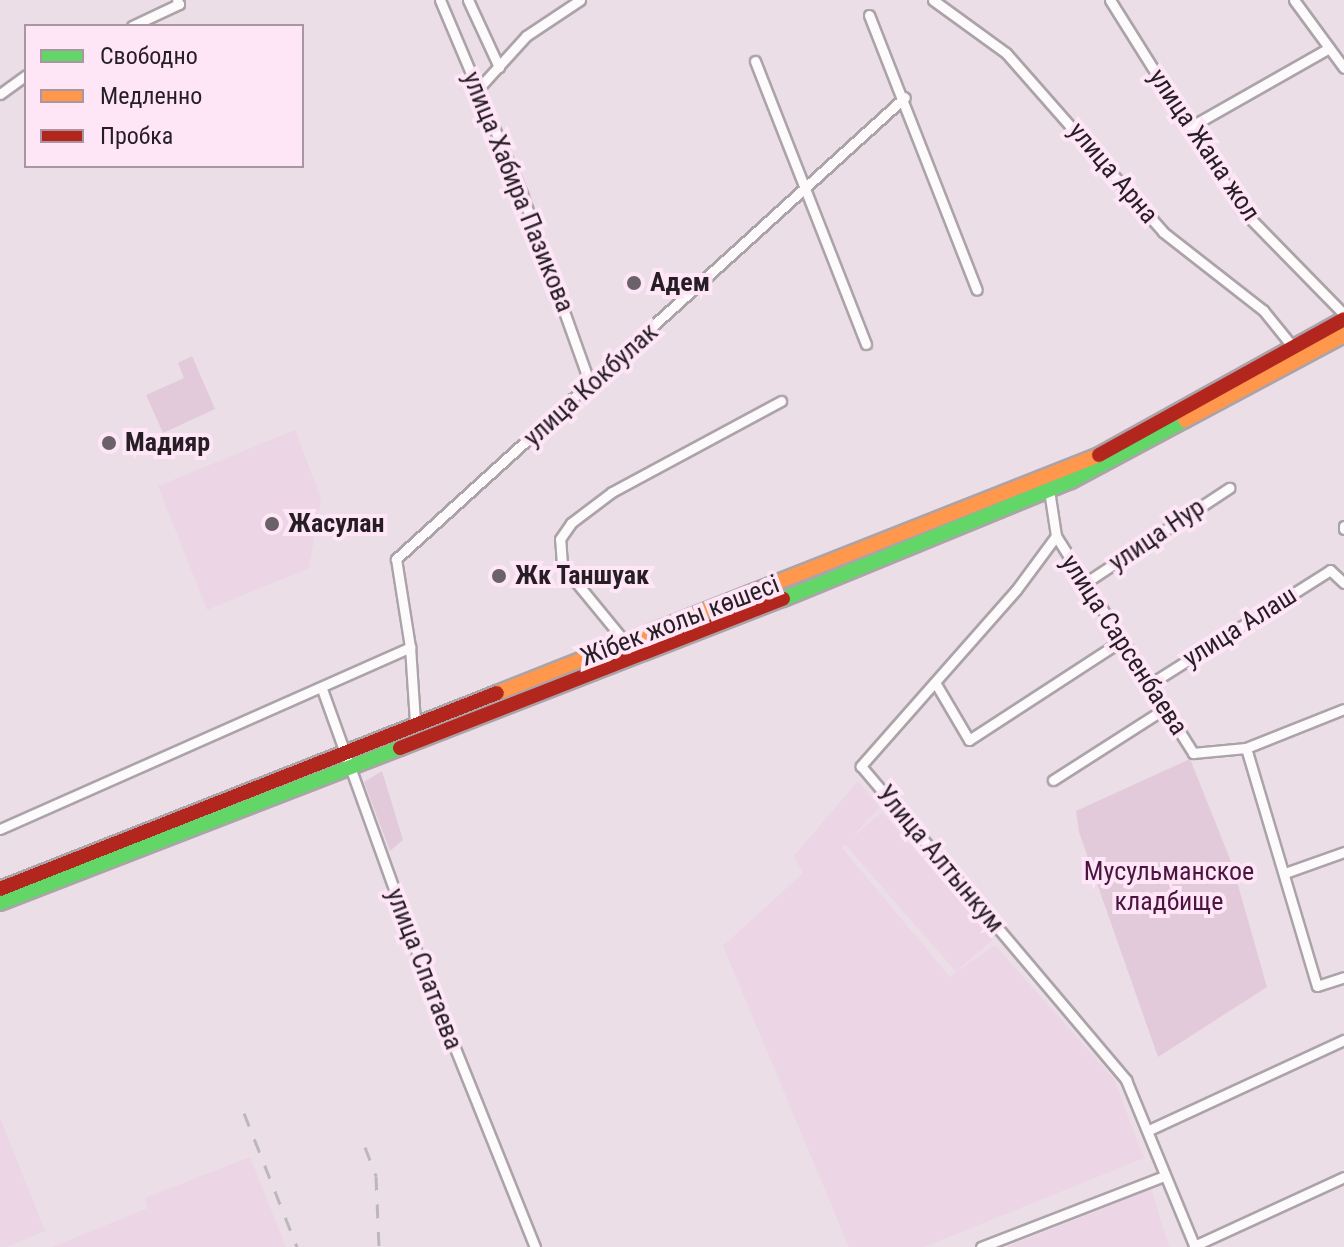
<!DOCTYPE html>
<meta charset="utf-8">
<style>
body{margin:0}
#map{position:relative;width:1344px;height:1247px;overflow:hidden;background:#ebdee7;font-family:"Roboto Condensed",sans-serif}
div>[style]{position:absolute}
.built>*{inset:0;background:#ecd5e5;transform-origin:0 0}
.green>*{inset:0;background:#e2cada}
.roads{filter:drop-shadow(2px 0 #aca3a9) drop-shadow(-2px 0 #aca3a9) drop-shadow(0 2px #aca3a9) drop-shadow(0 -2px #aca3a9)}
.street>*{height:9px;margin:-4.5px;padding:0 4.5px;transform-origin:4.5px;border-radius:4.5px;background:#fcfafb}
.fast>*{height:14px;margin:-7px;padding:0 7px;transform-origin:7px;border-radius:7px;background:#63d668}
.slow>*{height:14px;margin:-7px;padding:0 7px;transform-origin:7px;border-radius:7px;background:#ff974d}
.jam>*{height:14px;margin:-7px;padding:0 7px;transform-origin:7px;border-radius:7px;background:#b3261e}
.rail>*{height:3px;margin-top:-1.5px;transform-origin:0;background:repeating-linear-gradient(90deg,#bbb8ba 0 14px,transparent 0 28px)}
.dots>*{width:22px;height:22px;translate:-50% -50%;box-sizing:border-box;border:4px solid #fee6f7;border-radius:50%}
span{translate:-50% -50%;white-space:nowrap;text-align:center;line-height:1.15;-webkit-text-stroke:8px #fee6f7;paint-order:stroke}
.street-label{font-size:26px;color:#261e24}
.poi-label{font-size:26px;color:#261e24;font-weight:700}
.left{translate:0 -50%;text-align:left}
.park-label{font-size:26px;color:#4c1441}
.legend{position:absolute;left:24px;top:24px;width:280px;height:144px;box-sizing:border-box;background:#fee6f7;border:2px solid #a896a3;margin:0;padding:10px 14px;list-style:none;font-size:24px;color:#261e24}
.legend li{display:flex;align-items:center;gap:16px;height:40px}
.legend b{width:40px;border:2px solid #a896a3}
</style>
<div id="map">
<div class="built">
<i style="clip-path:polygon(295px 430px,321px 498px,309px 568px,207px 610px,158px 486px)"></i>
<i style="clip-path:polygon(858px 781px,880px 807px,842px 848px,950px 977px,995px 945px,1114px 1079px,1144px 1158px,924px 1247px,849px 1247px,723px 946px,803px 873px,794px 856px)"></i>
<i style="left:882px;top:812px;width:169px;height:49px;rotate:49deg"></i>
<i style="clip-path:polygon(0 1118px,45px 1231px,6px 1247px,0 1247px)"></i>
<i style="clip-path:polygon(250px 1157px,286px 1247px,52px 1247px,148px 1208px,145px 1198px)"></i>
<i style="clip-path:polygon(1151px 1189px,1169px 1247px,1007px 1247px)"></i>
</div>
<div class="green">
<i style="clip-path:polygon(192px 356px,215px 409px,163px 433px,146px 395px,184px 378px,178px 363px)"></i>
<i style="clip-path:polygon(1190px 759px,1232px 864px,1267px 987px,1158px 1057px,1079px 832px,1076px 811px)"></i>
<i style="clip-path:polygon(382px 771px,403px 840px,390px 851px,364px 782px)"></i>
</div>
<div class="roads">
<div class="street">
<i style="left:440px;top:0;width:211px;rotate:67.1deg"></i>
<i style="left:522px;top:194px;width:205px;rotate:70.3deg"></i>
<i style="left:468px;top:0;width:74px;rotate:65.2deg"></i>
<i style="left:933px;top:0;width:90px;rotate:36deg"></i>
<i style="left:1006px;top:53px;width:238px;rotate:48.7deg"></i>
<i style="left:1163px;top:232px;width:127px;rotate:38deg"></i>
<i style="left:1263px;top:310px;width:48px;rotate:51deg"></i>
<i style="left:1110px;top:0;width:247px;rotate:57.9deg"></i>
<i style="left:1241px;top:209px;width:147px;rotate:45.6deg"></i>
<i style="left:1294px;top:0;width:84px;rotate:53.7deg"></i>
<i style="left:869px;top:15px;width:295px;rotate:68.6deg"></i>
<i style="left:132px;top:26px;width:52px;rotate:-25.1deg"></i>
<i style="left:179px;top:4px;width:4px;rotate:-117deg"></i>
<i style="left:755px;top:61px;width:304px;rotate:68.6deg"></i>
<i style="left:478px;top:89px;width:72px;rotate:-47.8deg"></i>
<i style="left:526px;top:36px;width:65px;rotate:-33.7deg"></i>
<i style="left:0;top:94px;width:32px;rotate:-36deg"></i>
<i style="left:1190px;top:127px;width:160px;rotate:-29.6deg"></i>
<i style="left:1049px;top:490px;width:47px;rotate:81.3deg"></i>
<i style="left:1056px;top:536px;width:67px;rotate:126.5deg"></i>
<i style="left:1016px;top:590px;width:235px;rotate:131.4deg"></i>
<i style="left:861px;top:766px;width:411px;rotate:49.8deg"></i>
<i style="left:1126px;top:1080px;width:181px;rotate:67.6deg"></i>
<i style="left:1344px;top:526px;width:3px;rotate:90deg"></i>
<i style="left:1056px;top:536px;width:257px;rotate:57.7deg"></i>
<i style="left:1193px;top:753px;width:53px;rotate:-5.4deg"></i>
<i style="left:1246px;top:748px;width:105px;rotate:-21.7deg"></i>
<i style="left:1085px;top:583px;width:173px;rotate:-33.4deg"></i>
<i style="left:626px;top:643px;width:101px;rotate:-129.4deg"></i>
<i style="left:562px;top:565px;width:26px;rotate:-94deg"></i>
<i style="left:560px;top:539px;width:19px;rotate:-55deg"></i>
<i style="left:571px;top:523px;width:51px;rotate:-37.1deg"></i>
<i style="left:612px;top:492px;width:192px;rotate:-28.3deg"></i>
<i style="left:936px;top:684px;width:65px;rotate:59.5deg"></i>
<i style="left:969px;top:740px;width:181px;rotate:-33.1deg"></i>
<i style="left:1150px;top:684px;width:213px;rotate:-32.3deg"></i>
<i style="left:1330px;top:570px;width:19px;rotate:43deg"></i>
<i style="left:322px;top:689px;width:289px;rotate:70.2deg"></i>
<i style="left:420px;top:961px;width:308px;rotate:68.1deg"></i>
<i style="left:415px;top:722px;width:75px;rotate:-93.8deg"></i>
<i style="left:410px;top:647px;width:89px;rotate:-99deg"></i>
<i style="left:396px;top:559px;width:687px;rotate:-42.23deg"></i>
<i style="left:1246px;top:748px;width:248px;rotate:73.4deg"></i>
<i style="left:1317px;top:986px;width:28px;rotate:-18deg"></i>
<i style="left:1053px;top:780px;width:132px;rotate:-32.6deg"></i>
<i style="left:0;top:829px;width:449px;rotate:-23.9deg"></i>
<i style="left:1285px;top:873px;width:63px;rotate:-19.6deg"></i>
<i style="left:1149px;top:1130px;width:215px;rotate:-24.8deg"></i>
<i style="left:1194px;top:1246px;width:165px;rotate:-24.7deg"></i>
<i style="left:981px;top:1247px;width:196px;rotate:-21.2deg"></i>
</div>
<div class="fast">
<i style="left:783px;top:599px;width:311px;rotate:-22.3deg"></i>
<i style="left:1071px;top:481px;width:129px;rotate:-28.2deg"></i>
<i style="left:0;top:903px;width:429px;rotate:-21.2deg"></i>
</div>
<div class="slow">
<i style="left:1185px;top:420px;width:180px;rotate:-28.1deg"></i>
<i style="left:497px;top:693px;width:647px;rotate:-21.57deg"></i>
</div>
<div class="jam">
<i style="left:1099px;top:455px;width:280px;rotate:-29deg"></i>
<i style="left:400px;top:748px;width:411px;rotate:-21.3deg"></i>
<i style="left:0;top:889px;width:534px;rotate:-21.52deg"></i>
</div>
</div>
<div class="rail">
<i style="left:244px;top:1113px;width:144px;rotate:68.4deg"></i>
<i style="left:365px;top:1147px;width:31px;rotate:69deg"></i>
<i style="left:376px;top:1176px;width:71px;rotate:87.6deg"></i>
</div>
<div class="dots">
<i style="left:634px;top:283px;background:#6b6168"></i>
<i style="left:109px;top:443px;background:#6b6168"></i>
<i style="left:272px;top:524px;background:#6b6168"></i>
<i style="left:499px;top:576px;background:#6b6168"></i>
</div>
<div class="street-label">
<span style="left:1204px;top:145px;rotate:56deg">улица Жана жол</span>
<span style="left:1113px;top:173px;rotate:50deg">улица Арна</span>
<span style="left:518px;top:192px;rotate:68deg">улица Хабира Пазикова</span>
<span style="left:591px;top:385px;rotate:-42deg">улица Кокбулак</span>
<span style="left:1157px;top:535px;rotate:-34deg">улица Нур</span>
<span style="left:680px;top:621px;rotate:-21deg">Жібек жолы көшесі</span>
<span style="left:1240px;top:627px;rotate:-32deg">улица Алаш</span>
<span style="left:1124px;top:645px;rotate:57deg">улица Сарсенбаева</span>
<span style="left:940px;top:859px;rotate:50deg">Улица Алтынкум</span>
<span style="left:424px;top:969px;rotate:69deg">улица Спатаева</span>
</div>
<div class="poi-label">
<span class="left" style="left:650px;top:283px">Адем</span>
<span class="left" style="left:125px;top:443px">Мадияр</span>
<span class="left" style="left:288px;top:524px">Жасулан</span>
<span class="left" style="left:515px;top:576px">Жк Таншуак</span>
</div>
<div class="park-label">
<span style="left:1169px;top:887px">Мусульманское<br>кладбище</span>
</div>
<ul class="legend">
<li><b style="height:10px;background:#63d668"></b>Свободно</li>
<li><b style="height:10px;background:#ff974d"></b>Медленно</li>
<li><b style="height:10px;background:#b3261e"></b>Пробка</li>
</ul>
</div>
